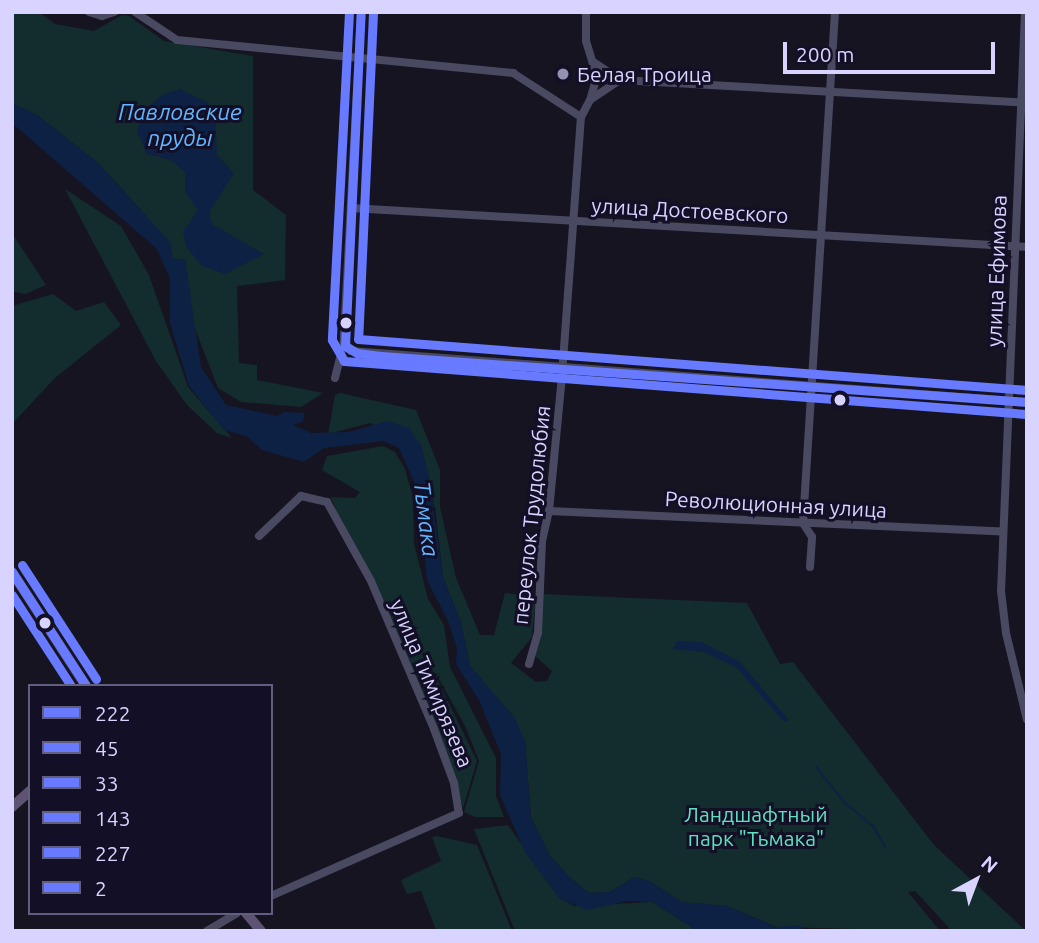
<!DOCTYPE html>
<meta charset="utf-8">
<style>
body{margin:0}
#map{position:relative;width:1039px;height:943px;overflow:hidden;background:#161421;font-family:Ubuntu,sans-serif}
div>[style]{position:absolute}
.green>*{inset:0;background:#132c2d}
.water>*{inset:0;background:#0d2144}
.stream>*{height:2px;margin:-1px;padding:0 1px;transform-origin:1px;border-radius:1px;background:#0d2144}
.minor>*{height:8px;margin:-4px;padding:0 4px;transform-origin:4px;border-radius:4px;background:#4a4962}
.major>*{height:10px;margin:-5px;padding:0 5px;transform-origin:5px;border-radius:5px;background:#5e5373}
.bus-1>*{height:9px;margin:-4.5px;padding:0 4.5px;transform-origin:4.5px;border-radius:4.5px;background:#687aff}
.bus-2>*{height:9px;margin:-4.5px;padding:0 4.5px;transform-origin:4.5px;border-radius:4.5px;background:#687aff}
.bus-3>*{height:9px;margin:-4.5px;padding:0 4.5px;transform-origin:4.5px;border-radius:4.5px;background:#687aff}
.bus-4>*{height:9px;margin:-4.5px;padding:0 4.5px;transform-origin:4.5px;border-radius:4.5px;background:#687aff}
.bus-5>*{height:9px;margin:-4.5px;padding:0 4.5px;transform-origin:4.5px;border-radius:4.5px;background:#687aff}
.bus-6>*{height:9px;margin:-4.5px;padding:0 4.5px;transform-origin:4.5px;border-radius:4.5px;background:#687aff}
.dots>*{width:19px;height:19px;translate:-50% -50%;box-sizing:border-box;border:4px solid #130f26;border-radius:50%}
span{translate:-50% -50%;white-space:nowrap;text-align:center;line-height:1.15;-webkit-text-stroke:6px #130f26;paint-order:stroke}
.poi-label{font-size:21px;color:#d9d4ff}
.left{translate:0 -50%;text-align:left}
.street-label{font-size:21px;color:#d9d4ff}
.park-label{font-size:21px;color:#5fe0c0}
.water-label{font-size:23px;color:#62b6ff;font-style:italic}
.frame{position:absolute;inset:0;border:14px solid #d9d4ff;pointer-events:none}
.legend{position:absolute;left:28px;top:684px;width:245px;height:231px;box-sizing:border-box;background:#130f26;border:2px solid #625e7d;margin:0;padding:9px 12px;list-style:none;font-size:21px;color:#d9d4ff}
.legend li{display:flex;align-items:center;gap:14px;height:35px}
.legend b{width:35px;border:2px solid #625e7d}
.north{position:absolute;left:941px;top:845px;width:70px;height:70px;-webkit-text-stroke:5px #130f26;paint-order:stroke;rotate:41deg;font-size:19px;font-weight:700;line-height:28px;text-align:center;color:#d9d4ff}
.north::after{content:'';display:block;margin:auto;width:24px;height:32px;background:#d9d4ff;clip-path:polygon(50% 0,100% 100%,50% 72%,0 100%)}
.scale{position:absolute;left:783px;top:42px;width:212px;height:32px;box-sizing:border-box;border:4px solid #d9d4ff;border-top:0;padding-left:9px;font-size:21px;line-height:24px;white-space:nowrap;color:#d9d4ff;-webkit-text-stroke:5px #130f26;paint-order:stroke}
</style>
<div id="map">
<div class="green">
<i style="clip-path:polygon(12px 12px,39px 12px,55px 24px,94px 31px,122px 15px,129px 16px,164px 41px,253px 56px,253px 190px,286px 215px,285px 280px,237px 286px,239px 363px,257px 365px,257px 380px,323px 393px,301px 407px,241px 402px,218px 388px,190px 316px,185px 259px,173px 260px,140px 209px,98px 163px,37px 115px,12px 103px)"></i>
<i style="clip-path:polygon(65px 189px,121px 226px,149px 275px,188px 387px,232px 438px,217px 433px,187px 405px,156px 361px)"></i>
<i style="clip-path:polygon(12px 233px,46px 285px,25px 294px,12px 291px)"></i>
<i style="clip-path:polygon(53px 294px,76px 311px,104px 302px,121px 325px,55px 378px,12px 424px,12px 306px)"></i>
<i style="clip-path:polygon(340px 393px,416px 410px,440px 470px,440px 507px,456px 578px,480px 635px,494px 635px,505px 593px,524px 595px,535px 605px,532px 637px,511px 663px,536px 682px,547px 681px,552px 671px,535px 656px,542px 632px,542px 594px,747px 603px,780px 664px,793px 662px,934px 845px,1026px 931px,952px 931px,915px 891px,908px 892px,940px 931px,776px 927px,727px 906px,682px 902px,649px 881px,634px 877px,610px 892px,589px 893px,570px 878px,550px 856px,531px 818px,525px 742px,514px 718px,470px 666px,461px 623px,443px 577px,436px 515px,421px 444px,370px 423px,328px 434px,335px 395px)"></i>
<i style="clip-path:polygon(383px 446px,395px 452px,405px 469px,413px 497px,414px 544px,428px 599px,444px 625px,450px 667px,496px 758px,496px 796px,504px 817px,475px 817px,464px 812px,479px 761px,465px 726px,438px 677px,412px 671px,340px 520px,331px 497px,355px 498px,360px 492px,322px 470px,327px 456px)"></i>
<i style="clip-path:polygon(412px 672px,437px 679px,477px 761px,463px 808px,450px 763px)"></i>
<i style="clip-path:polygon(508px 825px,559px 897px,574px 906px,652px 902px,698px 931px,515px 931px,474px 829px)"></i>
<i style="clip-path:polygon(437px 836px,477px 845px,512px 931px,436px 930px,421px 891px,407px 894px,401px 880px,441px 861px,432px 837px)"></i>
</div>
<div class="water">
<i style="clip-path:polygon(180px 89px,207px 102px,215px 117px,217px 155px,234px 173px,209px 212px,212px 224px,264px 254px,225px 274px,202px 266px,187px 248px,183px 232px,198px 210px,185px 192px,185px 172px,171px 160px,147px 154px,137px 131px,146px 108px,164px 94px)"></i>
<i style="clip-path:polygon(12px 103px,37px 115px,98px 163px,170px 242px,173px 259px,185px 259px,201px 367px,226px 405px,277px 416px,284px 412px,305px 413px,303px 421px,293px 425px,311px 433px,349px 432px,388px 421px,409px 428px,421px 445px,429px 476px,443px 577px,461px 623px,470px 666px,515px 718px,525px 742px,531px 818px,550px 856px,570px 878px,589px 893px,610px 892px,634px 877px,649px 881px,682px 902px,727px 906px,775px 927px,800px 925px,804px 931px,698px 931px,652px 902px,626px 901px,587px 910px,559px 898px,525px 852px,500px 795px,501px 754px,479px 700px,456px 664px,457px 648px,448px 621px,427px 580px,419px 493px,399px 448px,384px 441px,324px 448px,304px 462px,262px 450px,246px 436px,224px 430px,189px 386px,170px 323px,170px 279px,157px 249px,12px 123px)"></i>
<i style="clip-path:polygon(677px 641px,701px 642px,739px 661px,789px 720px,784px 722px,737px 668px,704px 652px,673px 649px)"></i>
</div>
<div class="stream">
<i style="left:816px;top:767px;width:45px;rotate:51.3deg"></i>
<i style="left:844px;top:802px;width:38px;rotate:40deg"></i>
<i style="left:873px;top:826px;width:24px;rotate:60deg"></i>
</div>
<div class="minor">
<i style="left:89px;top:12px;width:14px;rotate:17deg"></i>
<i style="left:102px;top:16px;width:13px;rotate:-18deg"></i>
<i style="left:135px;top:12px;width:50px;rotate:33.7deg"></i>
<i style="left:177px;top:40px;width:338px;rotate:5.6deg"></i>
<i style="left:513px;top:73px;width:81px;rotate:32.9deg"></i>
<i style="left:361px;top:12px;width:329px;rotate:93deg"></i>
<i style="left:344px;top:341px;width:12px;rotate:55deg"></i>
<i style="left:351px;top:351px;width:678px;rotate:4.31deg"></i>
<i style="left:586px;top:12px;width:29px;rotate:90deg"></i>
<i style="left:586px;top:41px;width:37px;rotate:73deg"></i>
<i style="left:597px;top:76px;width:22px;rotate:106deg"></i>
<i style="left:1025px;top:12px;width:579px;rotate:92.37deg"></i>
<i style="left:1001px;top:591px;width:42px;rotate:83.2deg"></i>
<i style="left:1006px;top:633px;width:89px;rotate:76.4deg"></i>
<i style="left:595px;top:63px;width:30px;rotate:34deg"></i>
<i style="left:351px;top:208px;width:677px;rotate:3.3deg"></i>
<i style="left:335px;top:378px;width:36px;rotate:-76deg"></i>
<i style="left:549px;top:511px;width:454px;rotate:2.6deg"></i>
<i style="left:259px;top:536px;width:58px;rotate:-43.6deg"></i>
<i style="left:301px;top:496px;width:27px;rotate:13deg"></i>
<i style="left:327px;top:502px;width:90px;rotate:60.9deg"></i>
<i style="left:371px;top:581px;width:161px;rotate:66.9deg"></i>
<i style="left:434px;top:729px;width:58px;rotate:69.7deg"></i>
<i style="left:454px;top:783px;width:30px;rotate:81deg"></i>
<i style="left:459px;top:813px;width:206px;rotate:156.2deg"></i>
<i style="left:810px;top:567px;width:30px;rotate:-86deg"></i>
<i style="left:812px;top:537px;width:17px;rotate:-123deg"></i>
<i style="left:803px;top:523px;width:512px;rotate:-86.42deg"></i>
<i style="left:529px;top:664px;width:32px;rotate:-74deg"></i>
<i style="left:538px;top:633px;width:92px;rotate:-87.5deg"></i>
<i style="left:542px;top:541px;width:31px;rotate:-77deg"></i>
<i style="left:549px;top:511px;width:137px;rotate:-84.5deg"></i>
<i style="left:562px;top:375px;width:259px;rotate:-85.8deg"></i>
<i style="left:581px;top:117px;width:19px;rotate:-62deg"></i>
<i style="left:590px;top:100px;width:36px;rotate:-34deg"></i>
<i style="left:620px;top:80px;width:408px;rotate:3.2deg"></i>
<i style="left:207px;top:931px;width:35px;rotate:-31deg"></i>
</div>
<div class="major">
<i style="left:12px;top:572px;width:136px;rotate:57deg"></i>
<i style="left:12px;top:807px;width:24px;rotate:-42deg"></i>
<i style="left:246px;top:913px;width:23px;rotate:50deg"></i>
</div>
<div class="bus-1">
<i style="left:345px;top:346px;width:14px;rotate:30deg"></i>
<i style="left:357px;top:353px;width:24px;rotate:7deg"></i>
<i style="left:381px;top:356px;width:648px;rotate:4.07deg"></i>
<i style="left:345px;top:346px;width:334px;rotate:-87.3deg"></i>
</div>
<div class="bus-2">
<i style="left:349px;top:12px;width:328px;rotate:93deg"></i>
<i style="left:332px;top:340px;width:24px;rotate:60deg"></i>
<i style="left:344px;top:361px;width:684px;rotate:4.44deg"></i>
</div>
<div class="bus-3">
<i style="left:373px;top:13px;width:326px;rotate:92.6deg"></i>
<i style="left:358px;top:339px;width:671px;rotate:4.36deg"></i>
</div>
<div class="bus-4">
<i style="left:12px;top:572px;width:136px;rotate:57deg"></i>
</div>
<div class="bus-5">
<i style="left:12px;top:595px;width:108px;rotate:57deg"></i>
</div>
<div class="bus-6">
<i style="left:22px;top:565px;width:136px;rotate:57deg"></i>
</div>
<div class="dots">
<i style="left:563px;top:74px;background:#9591b1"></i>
<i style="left:346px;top:323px;background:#d9d4ff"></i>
<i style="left:840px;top:400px;background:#d9d4ff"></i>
<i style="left:45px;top:623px;background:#d9d4ff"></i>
</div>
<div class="poi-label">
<span class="left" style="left:577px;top:74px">Белая Троица</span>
</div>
<div class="street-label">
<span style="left:690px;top:210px;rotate:3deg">улица Достоевского</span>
<span style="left:996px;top:271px;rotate:-88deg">улица Ефимова</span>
<span style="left:776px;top:504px;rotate:3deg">Революционная улица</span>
<span style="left:531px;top:515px;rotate:-84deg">переулок Трудолюбия</span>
<span style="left:432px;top:683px;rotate:67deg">улица Тимирязева</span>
</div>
<div class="park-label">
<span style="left:756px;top:826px">Ландшафтный<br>парк "Тьмака"</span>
</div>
<div class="water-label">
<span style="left:180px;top:125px">Павловские<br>пруды</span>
<span style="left:426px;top:519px;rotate:83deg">Тьмака</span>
</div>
<div class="frame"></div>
<ul class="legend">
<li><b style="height:9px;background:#687aff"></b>222</li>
<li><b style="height:9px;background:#687aff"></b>45</li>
<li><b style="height:9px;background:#687aff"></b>33</li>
<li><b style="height:9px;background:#687aff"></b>143</li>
<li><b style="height:9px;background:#687aff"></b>227</li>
<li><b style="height:9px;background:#687aff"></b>2</li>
</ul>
<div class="north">N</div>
<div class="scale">200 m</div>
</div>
